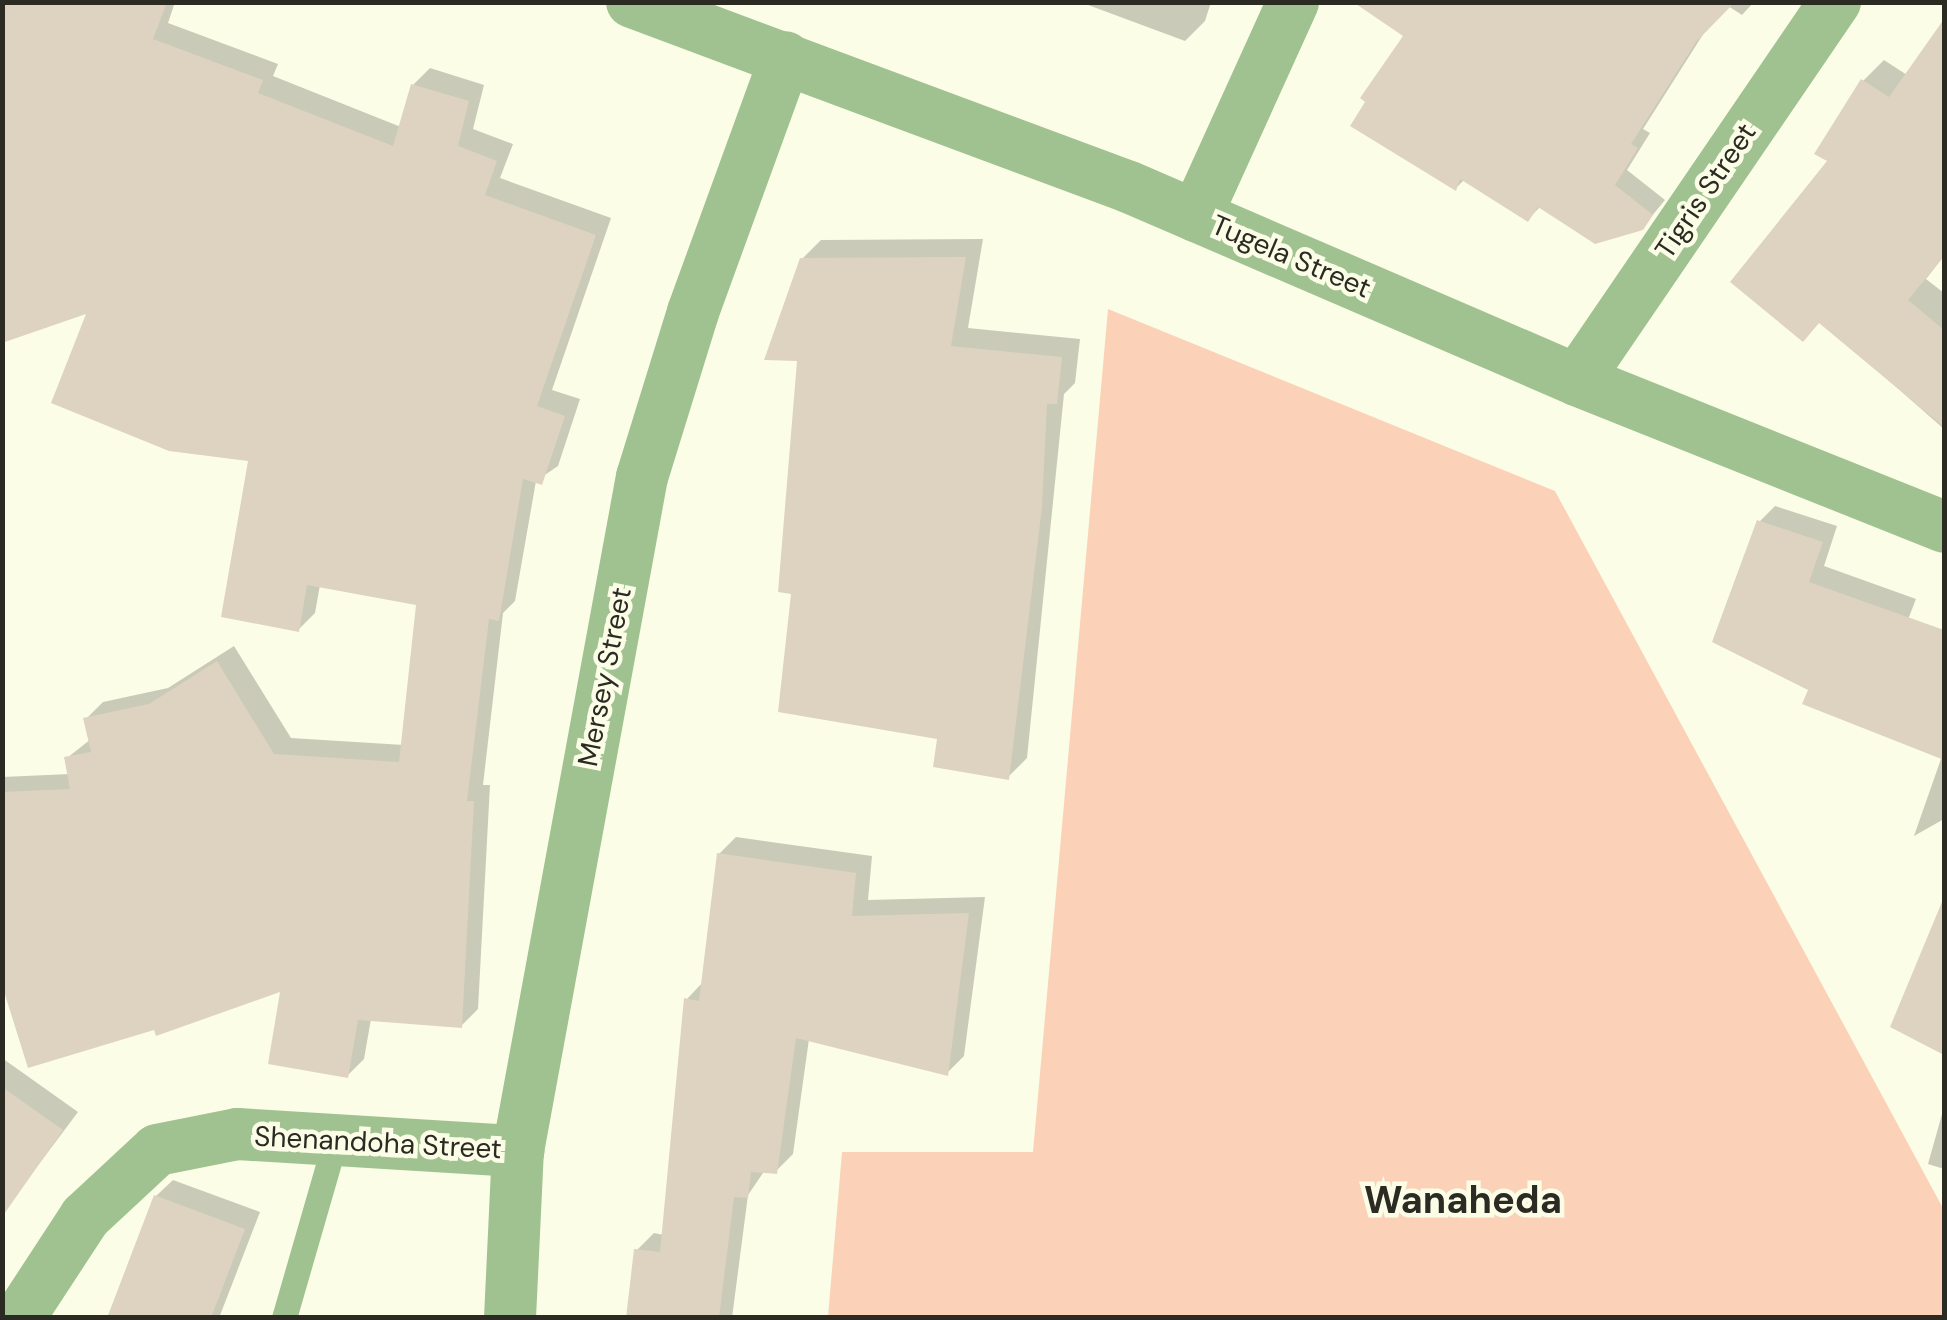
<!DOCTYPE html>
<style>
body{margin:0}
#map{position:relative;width:1947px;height:1320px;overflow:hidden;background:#fcfde7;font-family:"DM Sans",sans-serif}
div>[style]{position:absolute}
.green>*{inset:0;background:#fbd2b8}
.shadow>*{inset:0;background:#0003}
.building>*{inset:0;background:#ded3c0}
.service>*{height:25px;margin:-12.5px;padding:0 12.5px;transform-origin:12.5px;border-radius:12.5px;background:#a0c291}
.minor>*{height:52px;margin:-26px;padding:0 26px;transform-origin:26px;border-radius:26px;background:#a0c291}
span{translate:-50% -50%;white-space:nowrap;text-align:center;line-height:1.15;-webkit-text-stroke:9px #fcfde7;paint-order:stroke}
.street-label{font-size:28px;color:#2b2b23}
.district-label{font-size:38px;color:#2b2b23;font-weight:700}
.frame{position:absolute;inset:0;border:5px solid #2b2b23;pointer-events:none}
</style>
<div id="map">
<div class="green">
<i style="clip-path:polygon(1108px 309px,1555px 491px,1944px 1210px,1944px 1317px,828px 1317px,842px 1152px,1033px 1152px)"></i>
</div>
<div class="shadow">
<i style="clip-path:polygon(2px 2px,175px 2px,168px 23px,278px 64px,273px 76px,401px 127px,413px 85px,430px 68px,484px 85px,473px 129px,513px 144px,500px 178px,611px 218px,552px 390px,580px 399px,558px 466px,536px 481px,515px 601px,503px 613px,483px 785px,490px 785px,478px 1009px,461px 1026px,371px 1019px,364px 1059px,347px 1076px,283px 989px,156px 1027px,2px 977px,2px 777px,70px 774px,67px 758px,91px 739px,86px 719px,103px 702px,168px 688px,234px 646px,291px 738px,404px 745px,419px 603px,320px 585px,315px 613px,298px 630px,251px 459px,91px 310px)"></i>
<i style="clip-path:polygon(1080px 2px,1211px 2px,1205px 21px,1185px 41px)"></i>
<i style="clip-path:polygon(1418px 2px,1754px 2px,1742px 15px,1728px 6px,1709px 25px,1643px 129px,1650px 133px,1627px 170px,1665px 200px,1642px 228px,1541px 206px,1528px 219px,1465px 179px,1456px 188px,1407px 35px)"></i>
<i style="clip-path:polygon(1944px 23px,1944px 256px,1926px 279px,1944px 293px,1944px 429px,1821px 321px,1803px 339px,1831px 160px,1863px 81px,1884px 60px,1907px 75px)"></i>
<i style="clip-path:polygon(983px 239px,968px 328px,1080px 339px,1075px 383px,1064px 394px,1027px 758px,1008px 777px,939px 737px,794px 591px,802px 259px,821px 240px)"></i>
<i style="clip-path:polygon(1775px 506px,1837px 526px,1824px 566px,1916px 599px,1895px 653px,1944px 671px,1944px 819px,1914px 836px,1942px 756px,1811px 688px,1759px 522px)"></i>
<i style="clip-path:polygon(736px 837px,872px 856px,868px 900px,985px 897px,964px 1056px,947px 1073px,809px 1039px,793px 1154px,776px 1171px,765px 1170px,748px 1195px,732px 1318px,628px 1318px,637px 1250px,654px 1233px,664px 1235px,687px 999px,704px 981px,719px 854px)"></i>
<i style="clip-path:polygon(1944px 903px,1944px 1052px,1893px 1025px)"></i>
<i style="clip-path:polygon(2px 1058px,78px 1112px,18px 1192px,2px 1181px)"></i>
<i style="clip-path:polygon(1944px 1107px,1944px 1169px,1928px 1164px)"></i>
<i style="clip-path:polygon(173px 1180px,260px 1212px,219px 1318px,110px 1318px,156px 1196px)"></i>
</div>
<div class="building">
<i style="clip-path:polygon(2px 2px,167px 2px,153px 39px,263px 80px,258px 93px,393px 146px,411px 84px,469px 101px,458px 146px,497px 161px,485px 195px,596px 235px,537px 406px,565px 416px,542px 485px,523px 479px,499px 621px,489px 619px,467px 801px,474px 801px,462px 1028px,358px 1020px,348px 1078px,268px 1064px,280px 992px,156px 1036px,154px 1030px,28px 1068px,2px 985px,2px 792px,70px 789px,64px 757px,91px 752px,83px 718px,149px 704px,217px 661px,274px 754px,399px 762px,416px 605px,307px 585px,299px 632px,221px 617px,248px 461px,169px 451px,51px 403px,86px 314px,2px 343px)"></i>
<i style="clip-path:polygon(1353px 2px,1735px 2px,1696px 42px,1631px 144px,1638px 148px,1615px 185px,1653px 215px,1643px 230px,1595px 244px,1538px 207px,1528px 222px,1460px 179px,1456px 191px,1350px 126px,1365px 102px,1360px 98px,1403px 36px)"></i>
<i style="clip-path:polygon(1944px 19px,1944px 256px,1908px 300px,1944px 330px,1944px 427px,1819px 323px,1803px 342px,1730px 282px,1827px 161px,1814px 154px,1861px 79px,1889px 97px)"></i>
<i style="clip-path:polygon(966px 257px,951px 346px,1062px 357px,1057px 404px,1047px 404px,1042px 507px,1009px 780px,933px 767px,937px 739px,778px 712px,791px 594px,778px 592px,797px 361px,764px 360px,800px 258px)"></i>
<i style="clip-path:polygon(1757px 520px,1823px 542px,1809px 582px,1944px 630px,1944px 760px,1802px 704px,1808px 690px,1712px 642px)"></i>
<i style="clip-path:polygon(717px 853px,856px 873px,852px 916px,969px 913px,948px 1076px,796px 1038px,777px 1174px,751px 1172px,748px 1198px,734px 1197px,719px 1318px,626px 1318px,634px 1249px,660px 1252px,684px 998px,699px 1001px)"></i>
<i style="clip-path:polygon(1944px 897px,1944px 1055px,1890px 1027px)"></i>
<i style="clip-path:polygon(2px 1087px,63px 1130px,2px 1217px)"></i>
<i style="clip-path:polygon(154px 1195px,245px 1229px,211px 1318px,107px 1318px)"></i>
</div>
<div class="service">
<i style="left:284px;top:1318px;width:184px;rotate:-73.9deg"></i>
</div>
<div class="minor">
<i style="left:632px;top:2px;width:530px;rotate:20.42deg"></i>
<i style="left:1129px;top:187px;width:488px;rotate:23.3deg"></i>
<i style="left:1577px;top:380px;width:395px;rotate:21.8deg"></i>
<i style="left:1196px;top:216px;width:235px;rotate:-65.6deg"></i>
<i style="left:1577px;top:380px;width:458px;rotate:-55.7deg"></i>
<i style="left:19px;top:1318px;width:121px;rotate:-56.8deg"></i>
<i style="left:85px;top:1217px;width:98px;rotate:-42.9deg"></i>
<i style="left:157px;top:1150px;width:82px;rotate:-11.3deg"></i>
<i style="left:237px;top:1134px;width:282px;rotate:3.5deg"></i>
<i style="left:510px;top:1318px;width:167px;rotate:-87.3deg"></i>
<i style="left:518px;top:1151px;width:685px;rotate:-79.58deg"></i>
<i style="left:642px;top:477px;width:173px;rotate:-72.8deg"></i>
<i style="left:693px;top:312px;width:271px;rotate:-70deg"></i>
</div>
<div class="street-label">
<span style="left:1706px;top:191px;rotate:-56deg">Tigris Street</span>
<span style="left:1291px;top:257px;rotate:23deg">Tugela Street</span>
<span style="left:605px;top:677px;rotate:-79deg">Mersey Street</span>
<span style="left:378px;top:1143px;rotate:3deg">Shenandoha Street</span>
</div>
<div class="district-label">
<span style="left:1463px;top:1201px">Wanaheda</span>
</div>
<div class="frame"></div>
</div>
